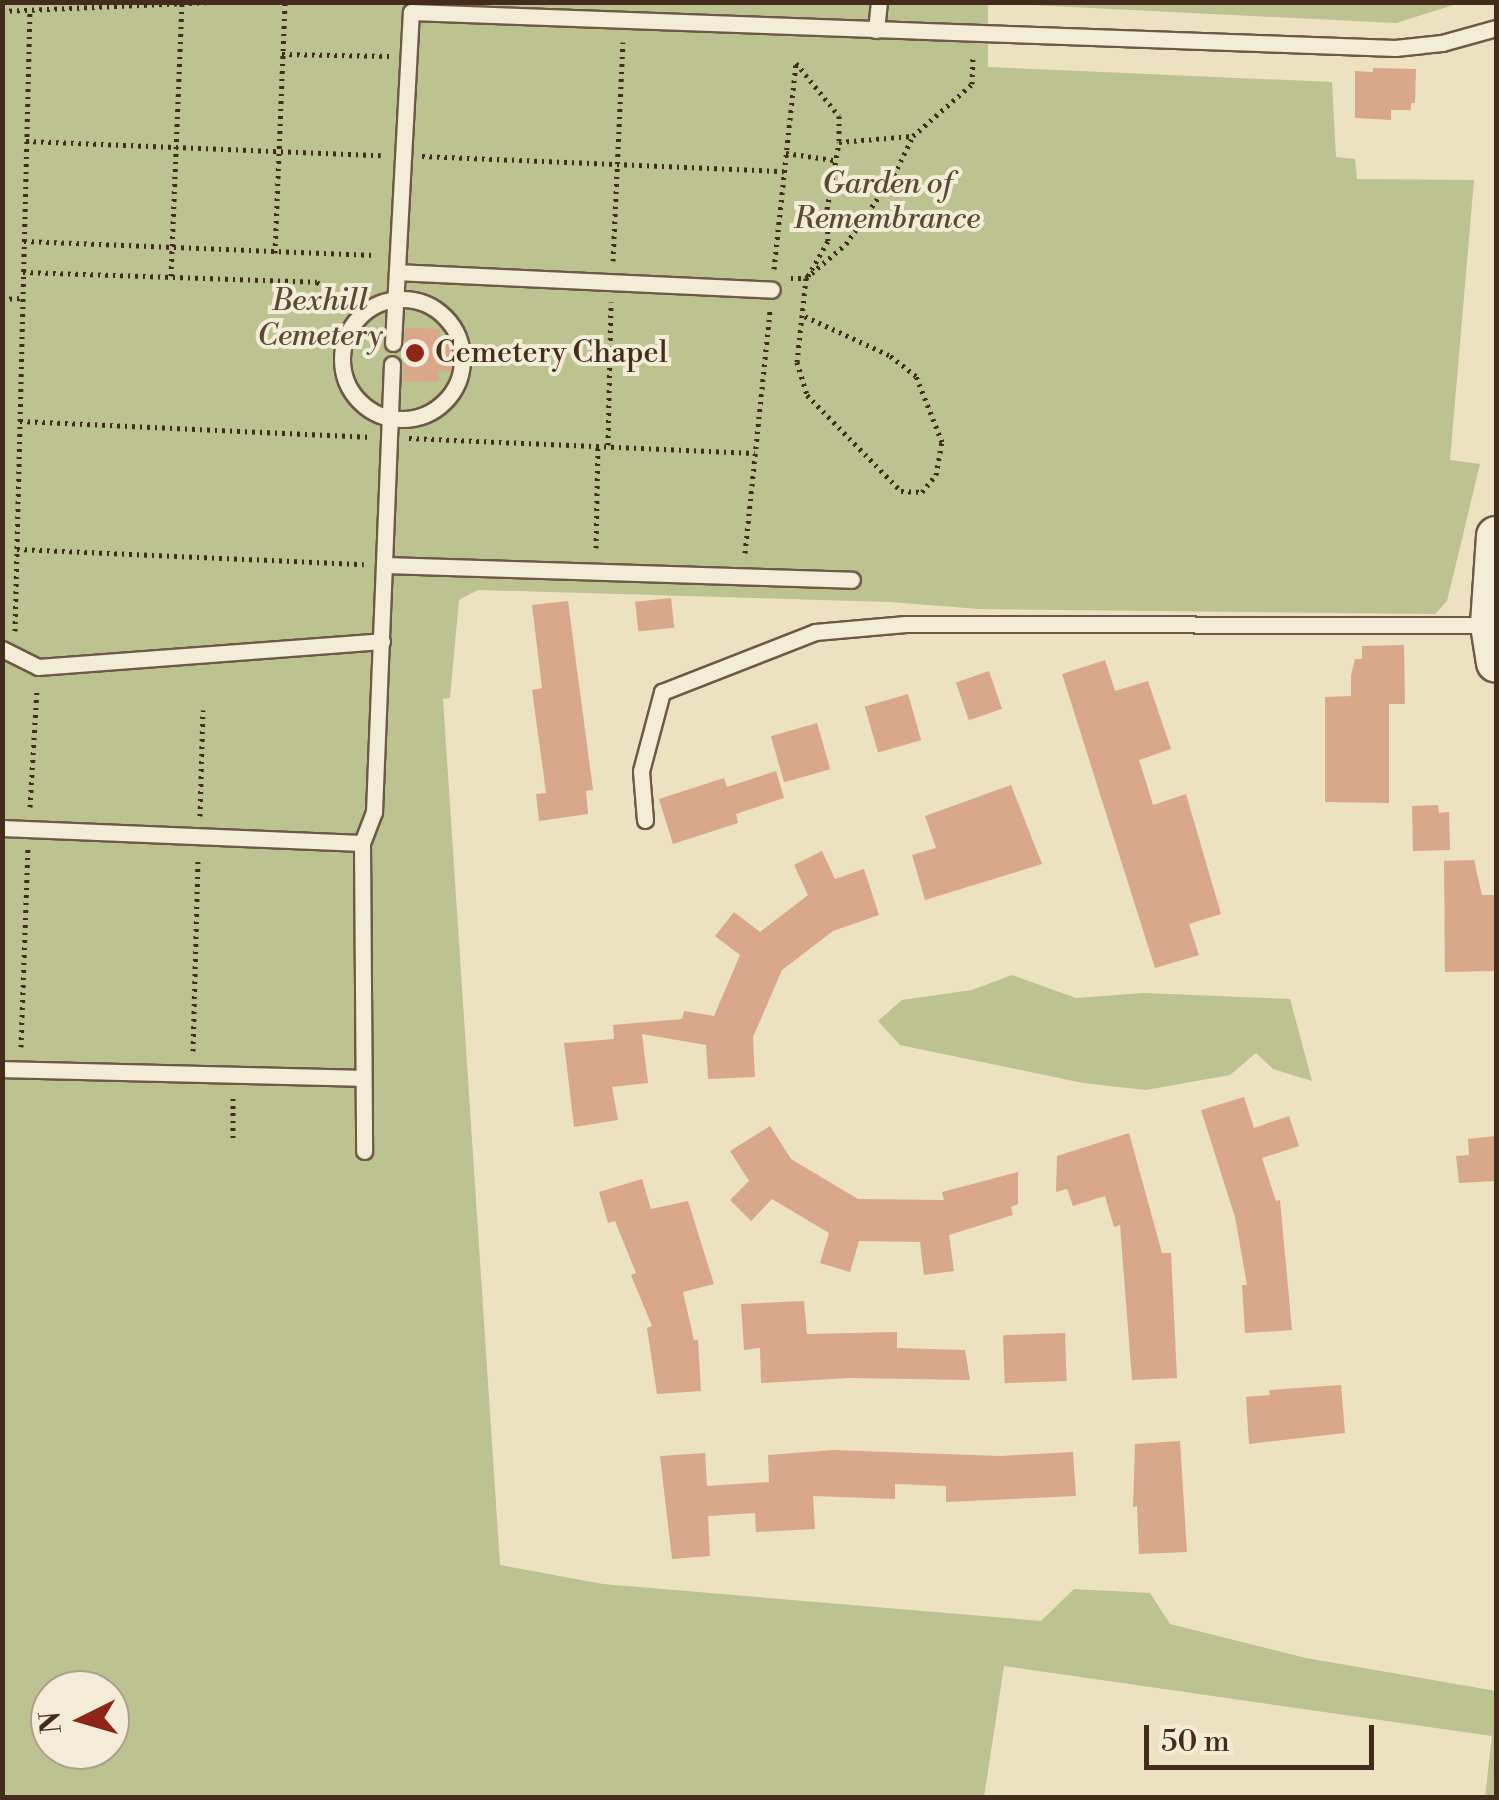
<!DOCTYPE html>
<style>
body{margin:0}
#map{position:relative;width:1499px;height:1800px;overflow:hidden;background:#ece1c0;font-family:"Libre Bodoni",serif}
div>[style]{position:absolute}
.green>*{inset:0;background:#bcc290}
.building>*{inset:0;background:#d9a88a;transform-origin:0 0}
.path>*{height:5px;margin-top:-2.5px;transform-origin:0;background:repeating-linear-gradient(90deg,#432c1c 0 2.5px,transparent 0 7.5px)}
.roads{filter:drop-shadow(2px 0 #6d5945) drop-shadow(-2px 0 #6d5945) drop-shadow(0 2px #6d5945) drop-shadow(0 -2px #6d5945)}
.service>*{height:15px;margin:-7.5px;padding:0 7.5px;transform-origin:7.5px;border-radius:7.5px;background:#f3ecd6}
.service>.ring{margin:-7.5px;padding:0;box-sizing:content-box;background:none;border:15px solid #f3ecd6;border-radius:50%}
.tertiary>*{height:38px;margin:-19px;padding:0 19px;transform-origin:19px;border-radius:19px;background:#f3ecd6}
.dots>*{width:28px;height:28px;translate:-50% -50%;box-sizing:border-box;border:5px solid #f3ecd6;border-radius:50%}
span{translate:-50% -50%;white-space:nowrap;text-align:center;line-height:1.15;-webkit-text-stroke:8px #f3ecd6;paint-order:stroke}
.park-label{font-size:30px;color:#5b4a33;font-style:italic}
.poi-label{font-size:30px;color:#432c1c}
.left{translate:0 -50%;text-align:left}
.frame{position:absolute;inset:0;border:5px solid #432c1c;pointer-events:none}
.north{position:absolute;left:30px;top:1670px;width:100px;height:100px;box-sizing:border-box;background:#f3ecd6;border:2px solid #ad9f8c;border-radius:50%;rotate:265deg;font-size:28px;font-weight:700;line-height:40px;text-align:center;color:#432c1c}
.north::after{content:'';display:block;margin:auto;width:35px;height:45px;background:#8f2418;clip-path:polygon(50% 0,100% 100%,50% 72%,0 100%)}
.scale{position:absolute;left:1144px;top:1725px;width:230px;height:45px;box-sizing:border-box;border:5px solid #432c1c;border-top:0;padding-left:12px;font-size:30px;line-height:35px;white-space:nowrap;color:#432c1c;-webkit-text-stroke:8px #f3ecd6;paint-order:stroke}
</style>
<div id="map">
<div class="green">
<i style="clip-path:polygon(evenodd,3px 3px,1460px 3px,1396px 23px,988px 3px,988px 67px,1332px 82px,1336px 157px,1355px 159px,1357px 179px,1474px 180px,1450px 460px,1480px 464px,1447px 601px,1435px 614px,979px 609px,890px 602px,478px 590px,459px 600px,450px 698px,443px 699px,500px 1565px,603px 1584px,1041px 1621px,1074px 1589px,1150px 1593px,1170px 1624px,1306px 1658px,1496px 1691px,1496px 1797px,1485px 1797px,1492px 1736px,1004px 1666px,984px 1797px,3px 1798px,3px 3px,50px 1690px,110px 1690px,110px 1750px,50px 1750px,50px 1690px)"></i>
<i style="clip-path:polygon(1012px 975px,1076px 998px,1144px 993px,1290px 999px,1312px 1081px,1273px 1069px,1256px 1053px,1230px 1075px,1146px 1090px,1083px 1083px,900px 1045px,878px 1021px,902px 1000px,972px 990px)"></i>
</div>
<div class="building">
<i style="clip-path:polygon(1373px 68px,1416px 69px,1415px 103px,1411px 103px,1411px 110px,1391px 110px,1391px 120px,1355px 118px,1355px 71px,1373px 72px)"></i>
<i style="clip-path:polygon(405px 328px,440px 329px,440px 338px,454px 339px,453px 372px,439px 371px,438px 382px,403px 381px)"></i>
<i style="left:671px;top:598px;width:30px;height:36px;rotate:84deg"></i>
<i style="clip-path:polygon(568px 601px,593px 790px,586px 791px,588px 814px,539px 821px,536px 794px,546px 793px,532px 690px,542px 688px,532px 605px)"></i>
<i style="clip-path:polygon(1404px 645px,1405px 704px,1389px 704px,1389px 803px,1325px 802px,1325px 697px,1351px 696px,1351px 675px,1355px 659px,1362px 659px,1362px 646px)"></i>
<i style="clip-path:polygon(1105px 660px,1115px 691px,1148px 681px,1171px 749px,1139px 760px,1146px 782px,1153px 805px,1186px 794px,1221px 914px,1189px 924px,1199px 955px,1155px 968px,1062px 674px)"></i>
<i style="left:989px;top:671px;width:40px;height:35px;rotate:71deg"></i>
<i style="left:908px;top:694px;width:48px;height:45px;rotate:74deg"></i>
<i style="left:817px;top:723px;width:48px;height:48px;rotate:74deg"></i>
<i style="clip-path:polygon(776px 771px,784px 798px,736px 814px,738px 823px,673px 844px,659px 799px,724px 778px,727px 787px)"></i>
<i style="clip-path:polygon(1011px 785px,1042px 864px,925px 900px,912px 855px,936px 848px,925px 816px)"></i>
<i style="clip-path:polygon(1438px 805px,1439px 813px,1449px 812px,1450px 850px,1413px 851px,1412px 806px)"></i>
<i style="clip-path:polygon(822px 851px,835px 879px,864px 869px,879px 915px,833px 931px,782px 970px,753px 1037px,755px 1077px,708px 1079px,706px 1045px,642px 1034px,648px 1083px,612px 1087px,618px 1120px,574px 1127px,564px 1043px,614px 1039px,613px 1025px,682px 1019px,684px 1011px,714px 1016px,740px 955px,715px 936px,734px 912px,760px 932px,808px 895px,794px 865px)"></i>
<i style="clip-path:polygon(1474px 860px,1482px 895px,1496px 895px,1496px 971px,1445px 972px,1444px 861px)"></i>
<i style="clip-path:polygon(1244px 1097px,1254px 1128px,1289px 1116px,1299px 1146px,1262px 1158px,1276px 1201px,1280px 1200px,1292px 1330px,1245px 1333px,1242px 1285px,1247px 1285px,1235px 1217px,1201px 1110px)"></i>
<i style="clip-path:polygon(770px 1126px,791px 1159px,858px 1199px,944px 1200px,942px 1192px,1018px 1172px,1018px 1204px,1011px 1207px,1013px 1215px,949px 1235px,954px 1271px,924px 1275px,920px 1242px,859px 1241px,850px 1272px,820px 1263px,829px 1233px,772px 1199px,751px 1221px,730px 1200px,749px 1181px,730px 1151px)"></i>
<i style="clip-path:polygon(1129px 1133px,1162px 1253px,1171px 1253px,1177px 1378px,1132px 1380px,1120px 1225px,1114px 1227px,1105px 1196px,1073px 1206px,1067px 1189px,1056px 1192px,1057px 1156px)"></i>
<i style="clip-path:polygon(1496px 1136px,1496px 1181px,1459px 1183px,1456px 1156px,1469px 1155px,1468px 1139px)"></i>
<i style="clip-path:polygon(642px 1179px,651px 1209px,688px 1201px,714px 1284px,683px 1292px,694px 1340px,698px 1340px,701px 1391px,657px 1394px,647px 1328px,652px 1326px,631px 1275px,636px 1273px,615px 1221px,608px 1223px,599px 1192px)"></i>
<i style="clip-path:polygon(804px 1301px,807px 1334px,897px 1332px,897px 1348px,965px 1350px,970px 1380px,849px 1378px,761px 1383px,760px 1348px,744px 1350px,741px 1304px)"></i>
<i style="left:1065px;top:1333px;width:48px;height:62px;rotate:88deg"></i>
<i style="clip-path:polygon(1341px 1385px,1345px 1433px,1249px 1444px,1246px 1397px,1270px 1395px,1269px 1390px)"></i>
<i style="clip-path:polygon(1180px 1441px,1187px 1552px,1139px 1554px,1137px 1506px,1133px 1507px,1135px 1444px)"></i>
<i style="clip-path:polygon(833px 1450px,1000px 1456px,1073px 1452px,1076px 1496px,946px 1502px,946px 1486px,895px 1484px,895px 1499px,813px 1496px,815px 1529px,756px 1532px,755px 1513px,708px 1516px,710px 1556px,672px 1559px,660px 1456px,705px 1453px,707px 1486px,769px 1482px,768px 1455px)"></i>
</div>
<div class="path">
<i style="left:2px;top:11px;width:209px;rotate:-2.5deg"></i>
<i style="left:282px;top:54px;width:107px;rotate:1.1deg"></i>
<i style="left:26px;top:141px;width:355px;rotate:2.3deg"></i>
<i style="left:786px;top:153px;width:48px;rotate:8.5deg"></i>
<i style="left:422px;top:156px;width:362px;rotate:2.4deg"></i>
<i style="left:24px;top:241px;width:351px;rotate:2.3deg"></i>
<i style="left:275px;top:253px;width:251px;rotate:-87.7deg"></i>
<i style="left:613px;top:261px;width:219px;rotate:-87.4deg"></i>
<i style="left:774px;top:269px;width:207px;rotate:-83.9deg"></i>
<i style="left:796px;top:63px;width:68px;rotate:50.9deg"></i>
<i style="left:839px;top:116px;width:26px;rotate:90deg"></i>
<i style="left:23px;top:272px;width:294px;rotate:1.9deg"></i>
<i style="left:317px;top:282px;width:54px;rotate:37.5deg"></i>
<i style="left:171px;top:276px;width:272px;rotate:-87.7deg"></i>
<i style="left:808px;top:276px;width:40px;rotate:-60.3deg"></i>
<i style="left:828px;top:241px;width:32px;rotate:-92deg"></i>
<i style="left:827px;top:209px;width:68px;rotate:-79.8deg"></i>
<i style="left:839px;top:142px;width:73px;rotate:-4.7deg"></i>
<i style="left:791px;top:278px;width:15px"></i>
<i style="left:806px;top:278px;width:37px;rotate:96deg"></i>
<i style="left:802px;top:315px;width:47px;rotate:96.1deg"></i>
<i style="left:797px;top:362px;width:34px;rotate:73deg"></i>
<i style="left:807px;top:395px;width:134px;rotate:45.6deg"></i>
<i style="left:901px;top:491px;width:21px;rotate:3deg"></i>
<i style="left:922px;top:492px;width:22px;rotate:-51deg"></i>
<i style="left:936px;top:475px;width:34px;rotate:-80deg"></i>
<i style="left:942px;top:442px;width:71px;rotate:-111.5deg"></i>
<i style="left:916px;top:376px;width:34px;rotate:-142deg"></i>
<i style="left:889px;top:355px;width:96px;rotate:-155.3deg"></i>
<i style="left:806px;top:278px;width:52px;rotate:-40.4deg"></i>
<i style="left:846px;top:244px;width:84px;rotate:-55.2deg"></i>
<i style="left:894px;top:175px;width:43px;rotate:-64deg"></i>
<i style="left:913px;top:136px;width:79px;rotate:-41.4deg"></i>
<i style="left:972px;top:84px;width:28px;rotate:-88deg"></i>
<i style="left:2px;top:299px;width:21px;rotate:-3deg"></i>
<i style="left:20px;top:421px;width:348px;rotate:2.6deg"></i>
<i style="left:409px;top:438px;width:346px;rotate:2.5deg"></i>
<i style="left:608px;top:445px;width:143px;rotate:-88.8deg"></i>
<i style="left:596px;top:548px;width:102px;rotate:-88.9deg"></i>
<i style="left:17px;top:549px;width:347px;rotate:2.5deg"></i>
<i style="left:745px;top:553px;width:243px;rotate:-84.1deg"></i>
<i style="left:15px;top:631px;width:622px;rotate:-88.62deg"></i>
<i style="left:30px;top:807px;width:119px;rotate:-86.6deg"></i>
<i style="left:200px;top:816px;width:106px;rotate:-88.4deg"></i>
<i style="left:21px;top:1047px;width:199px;rotate:-88deg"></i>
<i style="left:193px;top:1051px;width:194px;rotate:-88.5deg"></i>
<i style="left:233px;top:1138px;width:42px;rotate:-90deg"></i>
</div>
<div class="roads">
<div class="service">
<i style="left:876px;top:30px;width:28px;rotate:-84deg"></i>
<i style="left:397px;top:272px;width:375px;rotate:2.7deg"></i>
<i class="ring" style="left:342px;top:299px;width:105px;height:105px"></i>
<i style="left:393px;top:343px;width:331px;rotate:-86.9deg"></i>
<i style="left:411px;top:12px;width:985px;rotate:2.1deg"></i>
<i style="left:1395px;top:48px;width:47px;rotate:-6.1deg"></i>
<i style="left:1442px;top:43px;width:56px;rotate:-15.5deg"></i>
<i style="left:384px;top:565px;width:468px;rotate:1.8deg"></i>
<i style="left:2px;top:649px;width:40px;rotate:26.6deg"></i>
<i style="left:38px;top:667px;width:345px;rotate:-4.3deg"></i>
<i style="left:645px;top:820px;width:49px;rotate:-94.7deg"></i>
<i style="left:641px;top:771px;width:82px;rotate:-75.1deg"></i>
<i style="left:662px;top:692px;width:164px;rotate:-21.4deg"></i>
<i style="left:815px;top:632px;width:91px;rotate:-5deg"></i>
<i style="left:906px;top:624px;width:584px;rotate:0.1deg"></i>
<i style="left:2px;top:828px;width:360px;rotate:2.4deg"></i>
<i style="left:362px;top:843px;width:33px;rotate:-69deg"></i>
<i style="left:374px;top:812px;width:448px;rotate:-87.7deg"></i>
<i style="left:362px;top:843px;width:308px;rotate:89.6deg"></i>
<i style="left:2px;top:1069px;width:359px;rotate:1.4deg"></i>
</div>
<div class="tertiary">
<i style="left:1496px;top:536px;width:89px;rotate:93.9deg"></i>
<i style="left:1490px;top:625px;width:38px;rotate:81deg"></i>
</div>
</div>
<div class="dots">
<i style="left:415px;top:353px;background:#8f2418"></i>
</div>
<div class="park-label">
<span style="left:887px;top:201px">Garden of<br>Remembrance</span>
<span style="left:320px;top:318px">Bexhill<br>Cemetery</span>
</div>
<div class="poi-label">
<span class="left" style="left:435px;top:353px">Cemetery Chapel</span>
</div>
<div class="frame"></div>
<div class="north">N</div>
<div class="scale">50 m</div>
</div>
